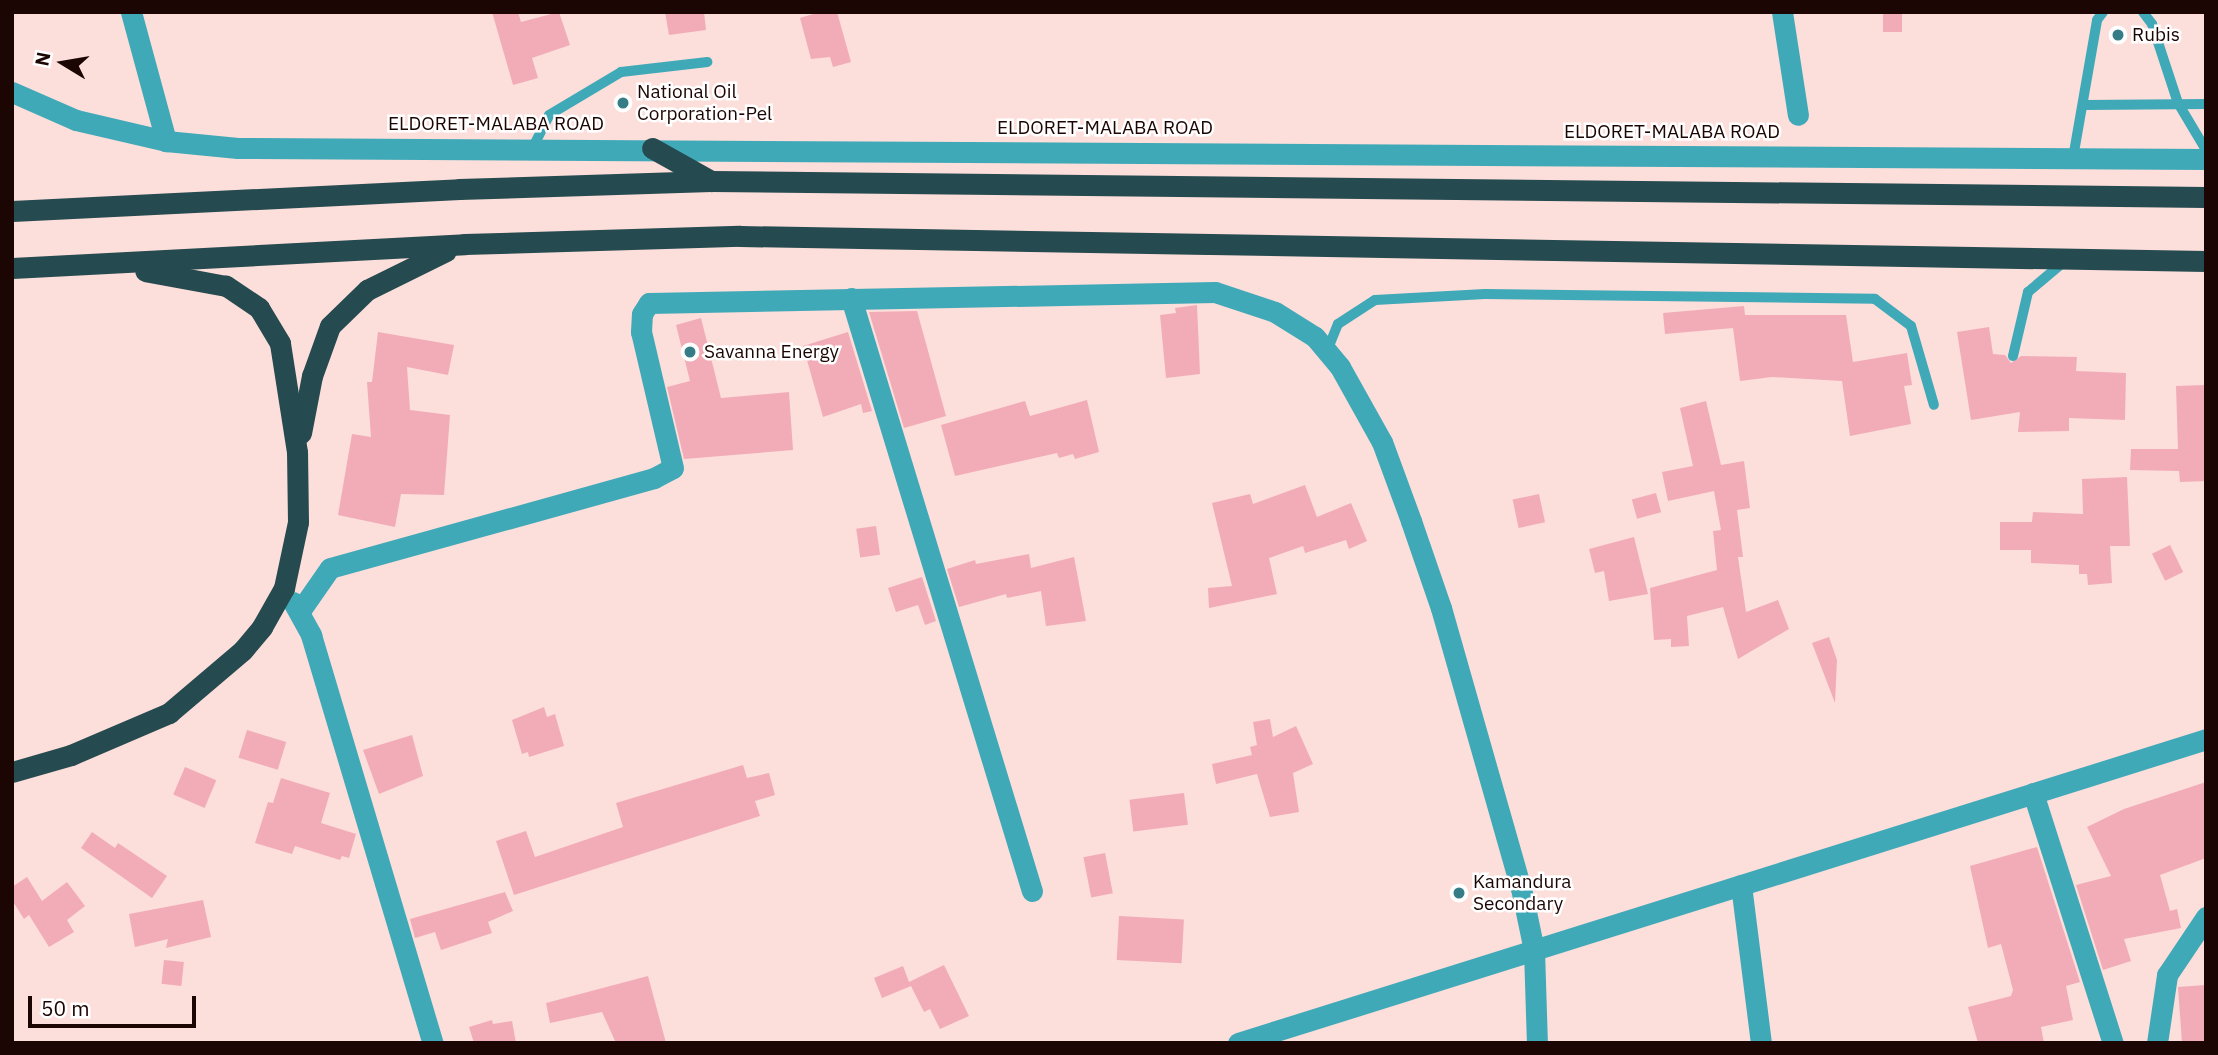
<!DOCTYPE html>
<style>
body{margin:0}
#map{position:relative;width:2218px;height:1055px;overflow:hidden;background:#fcdeda;font-family:"IBM Plex Sans",sans-serif}
div>[style]{position:absolute}
.building>*{inset:0;background:#f2acb8;transform-origin:0 0}
.lane>*{height:10px;margin:-5px;padding:0 5px;transform-origin:5px;border-radius:5px;background:#3fa9b8}
.street>*{height:21px;margin:-10.5px;padding:0 10.5px;transform-origin:10.5px;border-radius:10.5px;background:#3fa9b8}
.highway>*{height:21px;margin:-10.5px;padding:0 10.5px;transform-origin:10.5px;border-radius:10.5px;background:#254a4f}
.dots>*{width:19px;height:19px;translate:-50% -50%;box-sizing:border-box;border:4px solid #fff;border-radius:50%}
span{translate:-50% -50%;white-space:nowrap;text-align:center;line-height:1.15;-webkit-text-stroke:5px #fff;paint-order:stroke}
.poi-label{font-size:19px;color:#1c0604}
.left{translate:0 -50%;text-align:left}
.street-label{font-size:19px;color:#1c0604}
.frame{position:absolute;inset:0;border:14px solid #1c0604;pointer-events:none}
.north{position:absolute;left:28px;top:28px;width:70px;height:70px;-webkit-text-stroke:5px #fff;paint-order:stroke;rotate:281deg;font-size:19px;font-weight:700;line-height:28px;text-align:center;color:#1c0604}
.north::after{content:'';display:block;margin:auto;width:24px;height:32px;background:#1c0604;clip-path:polygon(50% 0,100% 100%,50% 72%,0 100%)}
.scale{position:absolute;left:28px;top:996px;width:168px;height:32px;box-sizing:border-box;border:4px solid #1c0604;border-top:0;padding-left:9px;font-size:21px;line-height:24px;white-space:nowrap;color:#1c0604;-webkit-text-stroke:5px #fff;paint-order:stroke}
</style>
<div id="map">
<div class="building">
<i style="clip-path:polygon(492px 12px,518px 12px,521px 22px,559px 12px,570px 45px,532px 58px,538px 78px,513px 85px)"></i>
<i style="clip-path:polygon(665px 12px,704px 12px,706px 30px,669px 35px)"></i>
<i style="clip-path:polygon(820px 12px,837px 12px,851px 62px,833px 67px,830px 57px,811px 59px,800px 18px)"></i>
<i style="left:1883px;top:12px;width:19px;height:20px"></i>
<i style="clip-path:polygon(1197px 305px,1200px 374px,1166px 378px,1160px 315px,1176px 313px,1175px 308px)"></i>
<i style="clip-path:polygon(1744px 306px,1745px 315px,1846px 315px,1853px 362px,1907px 353px,1912px 385px,1904px 386px,1911px 424px,1850px 436px,1842px 381px,1772px 377px,1740px 381px,1733px 328px,1665px 334px,1663px 313px)"></i>
<i style="clip-path:polygon(917px 311px,946px 416px,904px 428px,869px 312px)"></i>
<i style="clip-path:polygon(701px 318px,721px 398px,789px 392px,793px 450px,684px 459px,667px 387px,690px 381px,676px 325px)"></i>
<i style="clip-path:polygon(1989px 327px,1993px 354px,2005px 355px,2011px 363px,2021px 356px,2077px 357px,2076px 371px,2126px 373px,2125px 420px,2069px 418px,2069px 431px,2018px 432px,2020px 412px,1971px 420px,1957px 332px)"></i>
<i style="clip-path:polygon(378px 332px,454px 345px,448px 375px,407px 367px,410px 410px,450px 415px,444px 495px,401px 494px,395px 527px,338px 515px,352px 434px,371px 437px,367px 382px,372px 382px)"></i>
<i style="clip-path:polygon(848px 332px,872px 411px,863px 413px,861px 404px,823px 417px,803px 346px)"></i>
<i style="clip-path:polygon(2206px 385px,2206px 481px,2180px 482px,2179px 471px,2130px 470px,2131px 449px,2178px 449px,2176px 386px)"></i>
<i style="clip-path:polygon(1087px 400px,1099px 452px,1075px 459px,1073px 454px,1059px 458px,1057px 453px,955px 476px,941px 425px,1025px 401px,1030px 416px)"></i>
<i style="clip-path:polygon(1706px 401px,1721px 465px,1744px 461px,1750px 508px,1737px 510px,1743px 557px,1738px 557px,1746px 612px,1778px 600px,1789px 629px,1738px 659px,1723px 607px,1687px 616px,1689px 646px,1671px 647px,1671px 639px,1654px 640px,1650px 588px,1717px 570px,1713px 531px,1721px 530px,1714px 491px,1668px 501px,1662px 472px,1693px 466px,1680px 408px)"></i>
<i style="clip-path:polygon(2127px 477px,2130px 546px,2110px 546px,2112px 583px,2088px 585px,2087px 574px,2079px 574px,2079px 565px,2031px 563px,2031px 550px,2000px 550px,2000px 522px,2032px 522px,2033px 512px,2083px 514px,2082px 479px)"></i>
<i style="clip-path:polygon(1305px 485px,1317px 517px,1351px 503px,1367px 541px,1349px 549px,1346px 540px,1305px 553px,1303px 546px,1269px 558px,1277px 594px,1209px 608px,1208px 588px,1232px 586px,1212px 503px,1250px 494px,1253px 504px)"></i>
<i style="left:1656px;top:493px;width:20px;height:25px;rotate:75deg"></i>
<i style="left:1539px;top:494px;width:29px;height:27px;rotate:78deg"></i>
<i style="left:876px;top:526px;width:29px;height:20px;rotate:82deg"></i>
<i style="clip-path:polygon(1634px 537px,1648px 594px,1609px 601px,1604px 571px,1595px 573px,1589px 549px)"></i>
<i style="left:2170px;top:545px;width:30px;height:20px;rotate:64deg"></i>
<i style="clip-path:polygon(1029px 554px,1031px 568px,1074px 557px,1086px 621px,1046px 626px,1041px 591px,1007px 598px,1006px 594px,959px 607px,947px 569px,975px 560px,976px 564px)"></i>
<i style="clip-path:polygon(922px 577px,936px 621px,925px 625px,918px 605px,896px 612px,888px 588px)"></i>
<i style="clip-path:polygon(1829px 637px,1837px 660px,1835px 703px,1812px 643px)"></i>
<i style="clip-path:polygon(544px 707px,547px 717px,555px 714px,564px 746px,529px 757px,528px 752px,522px 754px,512px 720px)"></i>
<i style="clip-path:polygon(1270px 719px,1273px 737px,1296px 726px,1313px 764px,1293px 773px,1299px 812px,1270px 817px,1257px 774px,1216px 784px,1212px 764px,1252px 755px,1250px 747px,1257px 745px,1253px 722px)"></i>
<i style="left:247px;top:730px;width:41px;height:29px;rotate:17deg"></i>
<i style="clip-path:polygon(412px 735px,423px 776px,379px 794px,363px 750px)"></i>
<i style="clip-path:polygon(743px 765px,747px 778px,769px 773px,775px 795px,755px 801px,760px 816px,514px 895px,496px 841px,526px 831px,535px 857px,623px 827px,616px 803px)"></i>
<i style="left:185px;top:767px;width:34px;height:30px;rotate:23deg"></i>
<i style="clip-path:polygon(281px 778px,330px 793px,321px 823px,356px 834px,349px 858px,342px 856px,340px 860px,295px 846px,292px 854px,255px 843px,268px 802px,273px 803px)"></i>
<i style="clip-path:polygon(2206px 782px,2206px 858px,2160px 875px,2170px 911px,2177px 909px,2181px 928px,2124px 939px,2131px 961px,2103px 970px,2076px 885px,2111px 876px,2087px 827px,2124px 809px)"></i>
<i style="left:1184px;top:793px;width:32px;height:55px;rotate:83deg"></i>
<i style="clip-path:polygon(92px 832px,115px 848px,118px 843px,167px 876px,152px 898px,81px 848px)"></i>
<i style="clip-path:polygon(2037px 847px,2080px 982px,2066px 986px,2073px 1020px,2041px 1027px,2044px 1043px,1978px 1043px,1968px 1007px,2011px 996px,2013px 990px,2001px 944px,1988px 948px,1970px 866px)"></i>
<i style="left:1105px;top:853px;width:41px;height:22px;rotate:79deg"></i>
<i style="clip-path:polygon(27px 877px,42px 901px,67px 882px,85px 906px,67px 920px,74px 932px,49px 947px,29px 915px,24px 919px,12px 900px,12px 887px)"></i>
<i style="clip-path:polygon(505px 892px,513px 911px,488px 922px,492px 933px,441px 950px,435px 932px,415px 938px,410px 919px)"></i>
<i style="clip-path:polygon(203px 900px,211px 937px,166px 948px,168px 939px,135px 947px,129px 914px)"></i>
<i style="left:1119px;top:916px;width:65px;height:44px;rotate:3deg"></i>
<i style="left:164px;top:960px;width:20px;height:24px;rotate:6deg"></i>
<i style="clip-path:polygon(944px 965px,969px 1016px,940px 1029px,930px 1009px,924px 1012px,911px 986px,882px 998px,874px 978px,903px 966px,909px 982px)"></i>
<i style="clip-path:polygon(648px 976px,666px 1043px,616px 1043px,602px 1012px,550px 1023px,546px 1003px)"></i>
<i style="clip-path:polygon(2206px 985px,2206px 1043px,2182px 1043px,2178px 987px)"></i>
<i style="clip-path:polygon(492px 1020px,493px 1024px,512px 1021px,516px 1043px,474px 1043px,469px 1027px)"></i>
</div>
<div class="lane">
<i style="left:2143px;top:12px;width:15px;rotate:53deg"></i>
<i style="left:2152px;top:24px;width:83px;rotate:71.8deg"></i>
<i style="left:2178px;top:103px;width:55px;rotate:59.2deg"></i>
<i style="left:2085px;top:105px;width:121px;rotate:-0.5deg"></i>
<i style="left:533px;top:147px;width:36px;rotate:-63deg"></i>
<i style="left:549px;top:115px;width:84px;rotate:-30.8deg"></i>
<i style="left:621px;top:72px;width:87px;rotate:-6.6deg"></i>
<i style="left:2073px;top:158px;width:140px;rotate:-80.1deg"></i>
<i style="left:2097px;top:20px;width:10px;rotate:-53deg"></i>
<i style="left:1327px;top:351px;width:29px;rotate:-68deg"></i>
<i style="left:1338px;top:324px;width:44px;rotate:-33deg"></i>
<i style="left:1375px;top:300px;width:110px;rotate:-3.1deg"></i>
<i style="left:1485px;top:294px;width:390px;rotate:0.7deg"></i>
<i style="left:1875px;top:299px;width:45px;rotate:36.9deg"></i>
<i style="left:1911px;top:326px;width:82px;rotate:73.8deg"></i>
<i style="left:2013px;top:356px;width:66px;rotate:-76.8deg"></i>
<i style="left:2028px;top:292px;width:48px;rotate:-40deg"></i>
</div>
<div class="street">
<i style="left:131px;top:12px;width:134px;rotate:74.8deg"></i>
<i style="left:1782px;top:12px;width:104px;rotate:81.2deg"></i>
<i style="left:12px;top:92px;width:70px;rotate:23.6deg"></i>
<i style="left:76px;top:120px;width:92px;rotate:13.1deg"></i>
<i style="left:166px;top:141px;width:72px;rotate:5.6deg"></i>
<i style="left:238px;top:148px;width:1968px;rotate:0.32deg"></i>
<i style="left:851px;top:298px;width:620px;rotate:73.03deg"></i>
<i style="left:293px;top:602px;width:38px;rotate:61deg"></i>
<i style="left:311px;top:635px;width:426px;rotate:73.4deg"></i>
<i style="left:300px;top:611px;width:52px;rotate:-55.1deg"></i>
<i style="left:330px;top:568px;width:336px;rotate:-15.5deg"></i>
<i style="left:654px;top:478px;width:21px;rotate:-28deg"></i>
<i style="left:673px;top:468px;width:140px;rotate:-103.2deg"></i>
<i style="left:641px;top:332px;width:18px;rotate:-87deg"></i>
<i style="left:642px;top:314px;width:13px;rotate:-58deg"></i>
<i style="left:649px;top:303px;width:566px;rotate:-1.11deg"></i>
<i style="left:1215px;top:292px;width:63px;rotate:18.4deg"></i>
<i style="left:1275px;top:312px;width:47px;rotate:32deg"></i>
<i style="left:1315px;top:337px;width:39px;rotate:50deg"></i>
<i style="left:1340px;top:367px;width:86px;rotate:60.8deg"></i>
<i style="left:1382px;top:442px;width:84px;rotate:69.8deg"></i>
<i style="left:1411px;top:521px;width:92px;rotate:71deg"></i>
<i style="left:1441px;top:608px;width:291px;rotate:74.1deg"></i>
<i style="left:1521px;top:888px;width:63px;rotate:78.2deg"></i>
<i style="left:1534px;top:950px;width:93px;rotate:88.2deg"></i>
<i style="left:2033px;top:793px;width:262px;rotate:72.3deg"></i>
<i style="left:1741px;top:885px;width:159px;rotate:82.8deg"></i>
<i style="left:1238px;top:1043px;width:1015px;rotate:-17.43deg"></i>
<i style="left:2157px;top:1043px;width:69px;rotate:-81.6deg"></i>
<i style="left:2167px;top:975px;width:70px;rotate:-56.1deg"></i>
</div>
<div class="highway">
<i style="left:652px;top:148px;width:68px;rotate:29.2deg"></i>
<i style="left:12px;top:211px;width:448px;rotate:-2.8deg"></i>
<i style="left:459px;top:189px;width:252px;rotate:-1.8deg"></i>
<i style="left:711px;top:181px;width:1495px;rotate:0.61deg"></i>
<i style="left:12px;top:268px;width:453px;rotate:-3deg"></i>
<i style="left:464px;top:244px;width:276px;rotate:-1.7deg"></i>
<i style="left:740px;top:236px;width:1466px;rotate:0.98deg"></i>
<i style="left:301px;top:433px;width:58px;rotate:-79.1deg"></i>
<i style="left:312px;top:376px;width:53px;rotate:-70.2deg"></i>
<i style="left:330px;top:326px;width:52px;rotate:-44.2deg"></i>
<i style="left:367px;top:290px;width:88px;rotate:-26.3deg"></i>
<i style="left:12px;top:772px;width:61px;rotate:-16.1deg"></i>
<i style="left:71px;top:755px;width:107px;rotate:-23.2deg"></i>
<i style="left:169px;top:713px;width:97px;rotate:-40.4deg"></i>
<i style="left:243px;top:650px;width:30px;rotate:-50deg"></i>
<i style="left:262px;top:627px;width:45px;rotate:-60.6deg"></i>
<i style="left:284px;top:588px;width:67px;rotate:-78deg"></i>
<i style="left:298px;top:522px;width:70px;rotate:-90.8deg"></i>
<i style="left:297px;top:452px;width:110px;rotate:-98.9deg"></i>
<i style="left:280px;top:343px;width:41px;rotate:-121deg"></i>
<i style="left:259px;top:308px;width:40px;rotate:-146deg"></i>
<i style="left:226px;top:286px;width:82px;rotate:-169.5deg"></i>
</div>
<div class="dots">
<i style="left:2118px;top:35px;background:#357c86"></i>
<i style="left:623px;top:103px;background:#357c86"></i>
<i style="left:690px;top:352px;background:#357c86"></i>
<i style="left:1459px;top:893px;background:#357c86"></i>
</div>
<div class="poi-label">
<span class="left" style="left:2132px;top:35px">Rubis</span>
<span class="left" style="left:637px;top:103px">National Oil<br>Corporation-Pel</span>
<span class="left" style="left:704px;top:352px">Savanna Energy</span>
<span class="left" style="left:1473px;top:893px">Kamandura<br>Secondary</span>
</div>
<div class="street-label">
<span style="left:496px;top:124px">ELDORET-MALABA ROAD</span>
<span style="left:1105px;top:128px">ELDORET-MALABA ROAD</span>
<span style="left:1672px;top:132px">ELDORET-MALABA ROAD</span>
</div>
<div class="frame"></div>
<div class="north">N</div>
<div class="scale">50 m</div>
</div>
